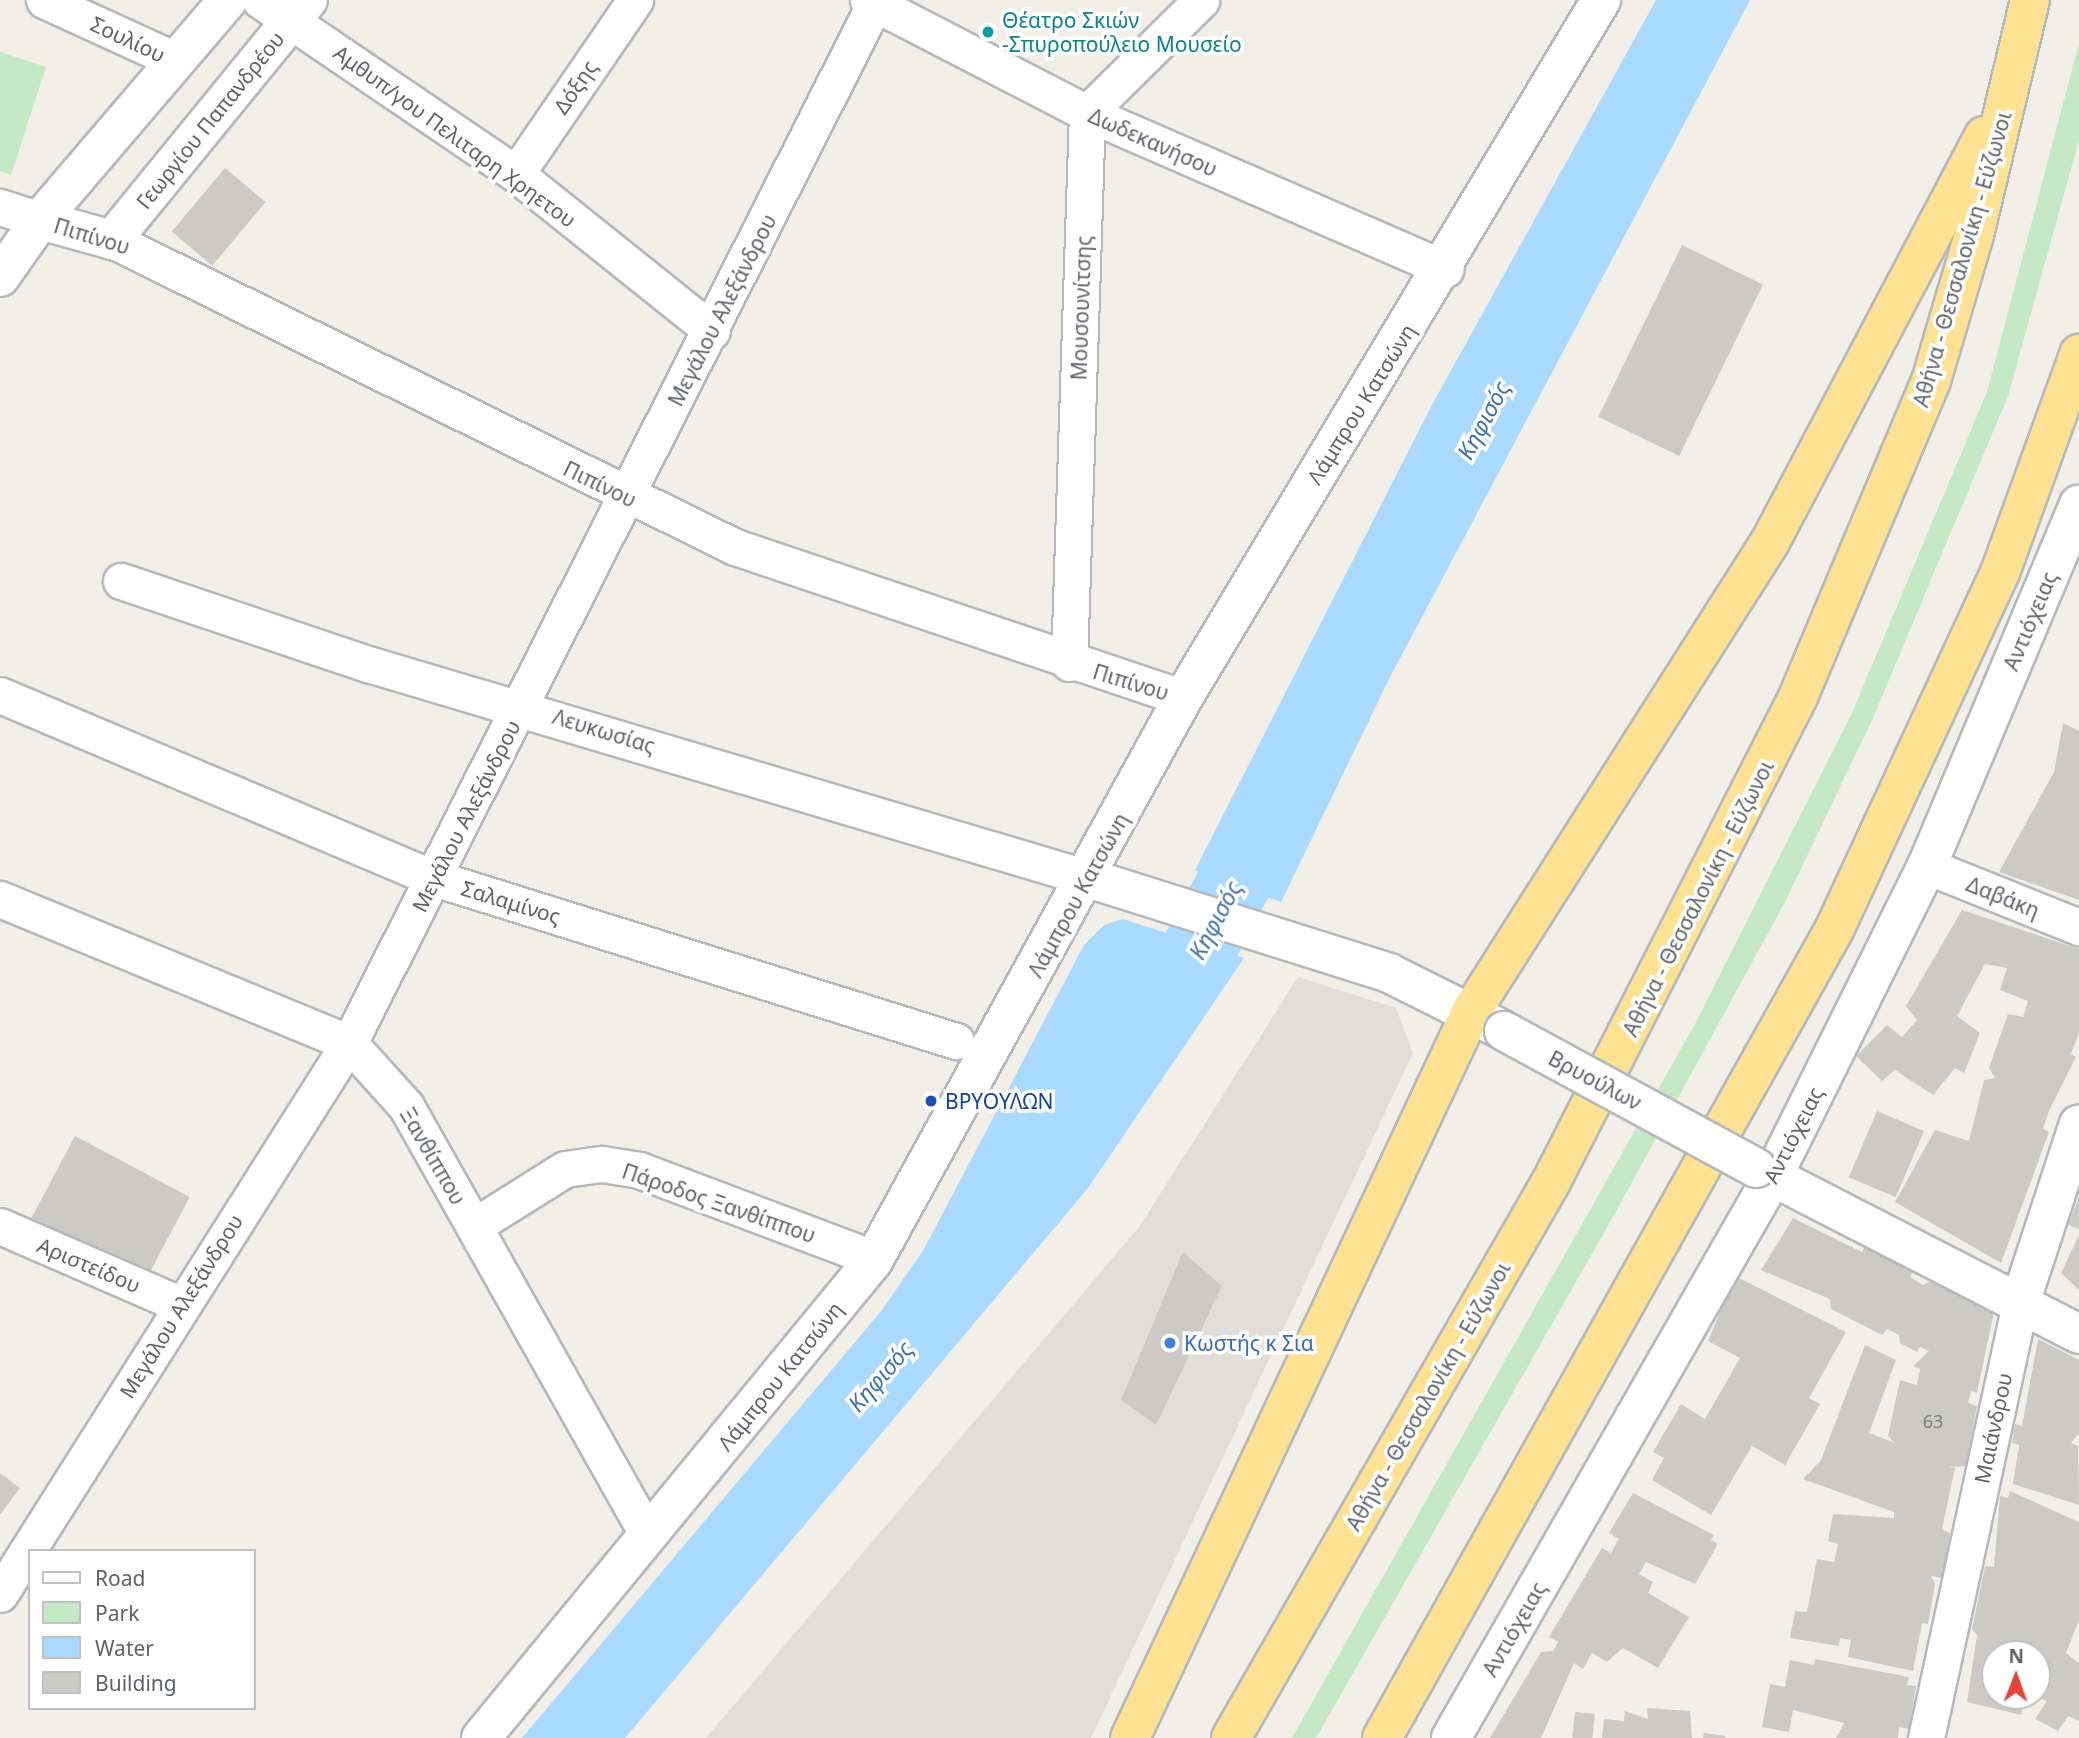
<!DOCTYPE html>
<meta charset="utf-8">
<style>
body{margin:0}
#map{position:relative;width:2079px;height:1738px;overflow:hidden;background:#f1efe8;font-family:"Noto Sans",sans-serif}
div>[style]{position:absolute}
.industrial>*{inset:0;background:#e0deda}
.green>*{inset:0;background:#c5e8c5}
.water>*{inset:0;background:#aadaff}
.river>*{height:74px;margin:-37px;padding:0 37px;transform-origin:37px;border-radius:37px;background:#aadaff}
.building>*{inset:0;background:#cccac5;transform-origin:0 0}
.roads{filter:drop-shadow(2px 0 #b5b8bc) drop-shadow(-2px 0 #b5b8bc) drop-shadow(0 2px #b5b8bc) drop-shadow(0 -2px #b5b8bc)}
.minor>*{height:35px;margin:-17.5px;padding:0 17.5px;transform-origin:17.5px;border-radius:17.5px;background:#fff}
.tertiary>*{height:38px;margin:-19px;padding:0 19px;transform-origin:19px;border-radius:19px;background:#fff}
.motorway>*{height:38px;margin:-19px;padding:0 19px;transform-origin:19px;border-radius:19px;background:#fde293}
.bridges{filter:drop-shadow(2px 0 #b5b8bc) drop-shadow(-2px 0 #b5b8bc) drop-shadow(0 2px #b5b8bc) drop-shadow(0 -2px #b5b8bc)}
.tertiary-bridge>*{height:38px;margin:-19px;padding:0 19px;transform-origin:19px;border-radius:19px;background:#fff}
.dots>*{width:19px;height:19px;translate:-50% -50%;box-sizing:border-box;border:4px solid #fff;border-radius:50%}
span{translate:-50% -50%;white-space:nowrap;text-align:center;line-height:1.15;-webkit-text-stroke:7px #fff;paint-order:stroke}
.number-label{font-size:18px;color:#7a7d7f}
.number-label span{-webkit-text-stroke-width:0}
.culture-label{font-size:21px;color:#0d838f}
.left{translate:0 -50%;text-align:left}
.street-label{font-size:21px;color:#5f6368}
.transit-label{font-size:21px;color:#164399}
.shop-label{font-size:21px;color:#366cbe}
.water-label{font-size:23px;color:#4174aa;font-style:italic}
.legend{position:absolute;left:28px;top:1549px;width:228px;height:161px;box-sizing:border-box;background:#fff;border:2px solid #bfc1c3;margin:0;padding:9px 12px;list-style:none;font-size:21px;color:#5f6368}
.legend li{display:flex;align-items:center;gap:14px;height:35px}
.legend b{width:35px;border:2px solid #bfc1c3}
.north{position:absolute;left:1981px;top:1640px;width:70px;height:70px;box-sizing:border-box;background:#fff;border:2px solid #bfc1c3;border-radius:50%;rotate:1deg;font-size:19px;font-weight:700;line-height:28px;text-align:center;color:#5f6368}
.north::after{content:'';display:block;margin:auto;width:24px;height:32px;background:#ea4335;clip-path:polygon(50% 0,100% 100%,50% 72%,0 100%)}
</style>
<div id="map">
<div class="industrial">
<i style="clip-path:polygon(1298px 977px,1396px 1008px,1413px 1053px,1091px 1738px,706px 1738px,1139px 1227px)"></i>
</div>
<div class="green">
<i style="clip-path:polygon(2079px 43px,2079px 140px,2008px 396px,1873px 718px,1785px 902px,1609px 1224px,1316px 1738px,1292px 1738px,1695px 1024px,1852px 713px,1987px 392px)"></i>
<i style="clip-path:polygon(0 52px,46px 67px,11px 175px,0 171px)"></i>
</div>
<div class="water">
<i style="clip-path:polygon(1656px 0,1750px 0,1390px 677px,1281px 902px,1195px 870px,1433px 403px)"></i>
<i style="clip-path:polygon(1123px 919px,1244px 958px,1088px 1188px,625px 1738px,522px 1738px,882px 1310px,924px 1249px,1084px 945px,1104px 925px)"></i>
</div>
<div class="river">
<i style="left:1150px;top:1029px;width:47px;rotate:-54.6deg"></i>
<i style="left:1177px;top:991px;width:223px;rotate:-62.2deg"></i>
</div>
<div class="building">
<i style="left:225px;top:168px;width:53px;height:83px;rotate:40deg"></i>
<i style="left:1682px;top:245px;width:90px;height:191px;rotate:26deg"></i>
<i style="clip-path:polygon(2063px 723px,2079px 731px,2079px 900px,1999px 872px,2054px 772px)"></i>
<i style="clip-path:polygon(1962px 910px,2079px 949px,2079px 1033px,2071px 1054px,2076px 1057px,2049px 1111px,2043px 1129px,2049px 1132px,2001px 1263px,1895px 1202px,1935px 1130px,1969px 1141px,1984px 1080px,1995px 1078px,1989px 1068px,2008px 1014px,2023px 1017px,2028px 1001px,2000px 990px,2007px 968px,1985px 964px,1957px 1016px,1980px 1033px,1964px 1073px,1955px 1068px,1933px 1095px,1895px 1070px,1882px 1081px,1856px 1056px,1887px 1025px,1902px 1037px,1917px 1020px,1906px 1006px)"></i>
<i style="left:1877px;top:1111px;width:51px;height:72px;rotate:23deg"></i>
<i style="left:75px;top:1136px;width:130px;height:101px;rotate:28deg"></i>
<i style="clip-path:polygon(2079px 1197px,2079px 1229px,2068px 1225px)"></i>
<i style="clip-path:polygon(1793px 1218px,1862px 1252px,1865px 1246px,1913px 1271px,1910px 1277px,1923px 1285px,1931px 1281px,1994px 1312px,1977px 1393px,1971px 1391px,1968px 1403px,1977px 1406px,1966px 1466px,1948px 1467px,1955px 1468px,1942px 1529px,1950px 1533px,1942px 1578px,1931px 1576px,1935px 1584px,1928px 1624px,1922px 1623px,1913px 1671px,1848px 1657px,1851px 1640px,1840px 1638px,1839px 1646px,1790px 1638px,1795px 1611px,1807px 1612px,1817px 1559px,1834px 1562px,1838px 1544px,1828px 1541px,1833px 1514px,1894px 1518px,1894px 1512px,1803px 1479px,1821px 1460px,1865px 1345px,1896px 1360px,1869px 1433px,1895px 1443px,1888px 1436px,1900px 1380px,1917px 1385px,1920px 1369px,1913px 1366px,1929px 1351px,1920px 1347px,1917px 1352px,1900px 1343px,1899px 1335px,1887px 1329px,1882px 1335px,1831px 1309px,1830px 1299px,1761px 1270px)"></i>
<i style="clip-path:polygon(2079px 1235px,2079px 1290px,2061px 1273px)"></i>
<i style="clip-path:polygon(1183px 1252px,1222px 1286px,1156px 1425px,1121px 1400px)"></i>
<i style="clip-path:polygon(1735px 1276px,1846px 1332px,1809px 1398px,1820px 1404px,1785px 1465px,1752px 1446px,1711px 1515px,1652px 1480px,1664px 1458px,1653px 1452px,1681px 1404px,1705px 1419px,1740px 1358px,1708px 1341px)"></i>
<i style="clip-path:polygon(2038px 1339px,2079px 1360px,2079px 1433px,2071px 1443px,2078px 1446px,2079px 1505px,2013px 1484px,2019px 1445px,2012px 1443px,2015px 1424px,2022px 1426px)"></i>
<i style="clip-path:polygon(0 1473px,20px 1488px,0 1515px)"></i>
<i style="clip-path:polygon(2010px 1491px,2079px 1522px,2079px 1620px,2066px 1653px,2079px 1663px,2079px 1721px,2068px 1716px,2058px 1731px,2035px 1719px,2047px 1701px,2037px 1697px,2037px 1654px,1995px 1654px,1995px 1696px,2025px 1696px,2021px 1715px,1967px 1702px,1977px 1635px,1972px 1629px,1985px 1566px,1994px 1567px,2000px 1496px,2008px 1498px)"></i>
<i style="clip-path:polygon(1633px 1493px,1714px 1535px,1711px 1540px,1718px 1544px,1695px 1584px,1646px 1562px,1639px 1574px,1653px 1582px,1648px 1593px,1689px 1617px,1658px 1668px,1623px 1648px,1607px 1662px,1592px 1653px,1583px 1669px,1574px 1663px,1541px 1738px,1490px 1738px,1541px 1652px,1553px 1651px,1558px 1642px,1549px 1637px,1602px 1548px,1611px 1553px,1616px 1544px,1619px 1539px,1609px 1533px)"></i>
<i style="clip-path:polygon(1815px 1659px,1909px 1677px,1907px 1685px,1916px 1686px,1909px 1729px,1899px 1727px,1898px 1738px,1836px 1738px,1844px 1723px,1793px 1710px,1789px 1732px,1762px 1727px,1770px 1684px,1785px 1687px,1790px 1660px,1814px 1665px)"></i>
<i style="clip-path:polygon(1647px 1708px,1690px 1711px,1692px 1738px,1602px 1738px,1604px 1719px,1624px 1721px,1625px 1711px,1648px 1719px)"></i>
<i style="left:1575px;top:1712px;width:20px;height:26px;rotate:6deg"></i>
<i style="clip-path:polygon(1704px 1733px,1726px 1736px,1725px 1738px,1703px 1738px)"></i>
</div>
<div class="roads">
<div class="minor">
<i style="left:44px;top:0;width:144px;rotate:24.6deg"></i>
<i style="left:260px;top:0;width:310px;rotate:34.2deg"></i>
<i style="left:516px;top:174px;width:251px;rotate:38.7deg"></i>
<i style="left:868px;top:0;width:246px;rotate:27.3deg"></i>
<i style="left:1087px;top:113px;width:391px;rotate:23.5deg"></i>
<i style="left:516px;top:174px;width:211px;rotate:-55.6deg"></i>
<i style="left:0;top:207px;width:42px;rotate:18deg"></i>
<i style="left:112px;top:240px;width:695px;rotate:26.23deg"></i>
<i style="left:735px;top:547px;width:473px;rotate:18.6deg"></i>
<i style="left:121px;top:581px;width:261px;rotate:18.6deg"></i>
<i style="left:368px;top:664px;width:751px;rotate:16.55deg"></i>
<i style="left:1069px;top:663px;width:550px;rotate:-88.13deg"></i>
<i style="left:1087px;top:113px;width:161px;rotate:-44.7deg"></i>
<i style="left:0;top:695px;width:471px;rotate:22.9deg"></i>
<i style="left:434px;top:878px;width:547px;rotate:17.34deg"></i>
<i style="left:1927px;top:866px;width:164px;rotate:21.9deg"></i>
<i style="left:0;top:899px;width:378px;rotate:22.4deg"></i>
<i style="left:349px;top:1043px;width:85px;rotate:47.9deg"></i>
<i style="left:406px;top:1106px;width:493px;rotate:60.6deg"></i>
<i style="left:0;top:1226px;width:195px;rotate:23.5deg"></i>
<i style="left:474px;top:1226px;width:107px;rotate:-32.1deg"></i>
<i style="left:565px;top:1169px;width:37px;rotate:-8deg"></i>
<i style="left:602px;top:1164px;width:37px;rotate:9deg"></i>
<i style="left:639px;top:1170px;width:231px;rotate:20.6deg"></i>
<i style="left:0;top:1594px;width:652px;rotate:-57.65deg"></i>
<i style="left:349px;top:1043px;width:1163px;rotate:-63.17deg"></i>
<i style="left:1926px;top:1738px;width:445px;rotate:-77.8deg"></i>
</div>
<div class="tertiary">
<i style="left:40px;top:220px;width:75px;rotate:15.5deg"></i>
<i style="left:112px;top:240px;width:310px;rotate:-50.8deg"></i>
<i style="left:0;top:277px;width:70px;rotate:-54.9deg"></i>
<i style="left:40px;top:220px;width:289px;rotate:-49.5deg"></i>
<i style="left:1088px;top:878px;width:316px;rotate:17.5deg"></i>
<i style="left:1389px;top:973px;width:123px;rotate:26.6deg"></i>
<i style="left:1756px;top:1168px;width:363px;rotate:27.2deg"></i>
<i style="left:2020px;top:1303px;width:188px;rotate:-71.8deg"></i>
<i style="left:481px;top:1738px;width:617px;rotate:-50.59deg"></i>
<i style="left:873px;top:1261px;width:643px;rotate:-61.16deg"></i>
<i style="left:1183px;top:698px;width:814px;rotate:-59.08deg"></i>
<i style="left:1451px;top:1738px;width:648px;rotate:-60.19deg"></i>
<i style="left:1773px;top:1176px;width:346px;rotate:-63.6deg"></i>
<i style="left:1927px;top:866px;width:392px;rotate:-67.2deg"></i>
</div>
<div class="motorway">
<i style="left:1130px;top:1738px;width:802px;rotate:-64.84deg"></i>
<i style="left:1471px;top:1012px;width:557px;rotate:-57.54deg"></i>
<i style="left:1770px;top:542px;width:459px;rotate:-62.2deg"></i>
<i style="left:1231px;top:1738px;width:642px;rotate:-60.08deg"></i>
<i style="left:1551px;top:1182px;width:544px;rotate:-63.01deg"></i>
<i style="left:1798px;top:697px;width:343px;rotate:-67.2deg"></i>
<i style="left:1931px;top:381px;width:152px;rotate:-73.6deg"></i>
<i style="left:1974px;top:235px;width:242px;rotate:-76.6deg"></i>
<i style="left:1382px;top:1738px;width:926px;rotate:-60.78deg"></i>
<i style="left:1834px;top:930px;width:397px;rotate:-65.1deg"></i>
<i style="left:2001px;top:570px;width:230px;rotate:-70.1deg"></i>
</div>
</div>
<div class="bridges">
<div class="tertiary-bridge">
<i style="left:1504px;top:1031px;width:287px;rotate:28.5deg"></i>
</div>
</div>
<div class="dots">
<i style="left:988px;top:32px;background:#0f9aa8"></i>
<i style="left:931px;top:1101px;background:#1a4fb4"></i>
<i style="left:1170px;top:1343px;background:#3f7fe0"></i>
</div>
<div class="number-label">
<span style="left:1933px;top:1421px">63</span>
</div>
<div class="culture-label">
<span class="left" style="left:1002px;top:32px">Θέατρο Σκιών<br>-Σπυροπούλειο Μουσείο</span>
</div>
<div class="street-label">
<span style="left:128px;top:39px;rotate:25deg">Σουλίου</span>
<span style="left:575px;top:87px;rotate:-56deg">Δόξης</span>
<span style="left:210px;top:120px;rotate:-51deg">Γεωργίου Παπανδρέου</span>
<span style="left:455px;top:136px;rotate:36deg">Αμθυπ/γου Πελιταρη Χρηετου</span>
<span style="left:1153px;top:142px;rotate:24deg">Δωδεκανήσου</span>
<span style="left:92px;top:236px;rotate:17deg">Πιπίνου</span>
<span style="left:1962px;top:259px;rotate:-74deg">Αθήνα - Θεσσαλονίκη - Εύζωνοι</span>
<span style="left:1081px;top:308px;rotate:-88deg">Μουσουνίτσης</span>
<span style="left:722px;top:310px;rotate:-63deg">Μεγάλου Αλεξάνδρου</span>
<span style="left:1361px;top:404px;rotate:-58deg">Λάμπρου Κατσώνη</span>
<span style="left:600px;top:484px;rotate:26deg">Πιπίνου</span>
<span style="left:2030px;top:621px;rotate:-67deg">Αντιόχειας</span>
<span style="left:1131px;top:682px;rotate:17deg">Πιπίνου</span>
<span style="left:604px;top:731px;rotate:17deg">Λευκωσίας</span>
<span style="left:466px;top:816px;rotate:-63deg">Μεγάλου Αλεξάνδρου</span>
<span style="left:1078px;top:895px;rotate:-61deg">Λάμπρου Κατσώνη</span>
<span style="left:2003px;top:897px;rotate:22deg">Δαβάκη</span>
<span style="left:1698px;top:898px;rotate:-63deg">Αθήνα - Θεσσαλονίκη - Εύζωνοι</span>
<span style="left:511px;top:902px;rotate:17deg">Σαλαμίνος</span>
<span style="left:1595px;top:1080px;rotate:28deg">Βρυούλων</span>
<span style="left:1793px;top:1135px;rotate:-63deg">Αντιόχειας</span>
<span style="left:433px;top:1156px;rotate:60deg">Ξανθίππου</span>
<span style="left:719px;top:1203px;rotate:19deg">Πάροδος Ξανθίππου</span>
<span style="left:89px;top:1265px;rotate:23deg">Αριστείδου</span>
<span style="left:181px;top:1306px;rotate:-58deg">Μεγάλου Αλεξάνδρου</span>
<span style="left:780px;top:1376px;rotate:-51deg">Λάμπρου Κατσώνη</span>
<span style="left:1428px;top:1396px;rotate:-60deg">Αθήνα - Θεσσαλονίκη - Εύζωνοι</span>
<span style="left:1993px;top:1428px;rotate:-78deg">Μαιάνδρου</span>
<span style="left:1514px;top:1629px;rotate:-60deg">Αντιόχειας</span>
</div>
<div class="transit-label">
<span class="left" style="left:945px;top:1101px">ΒΡΥΟΥΛΩΝ</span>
</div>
<div class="shop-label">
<span class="left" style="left:1184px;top:1343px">Κωστής κ Σια</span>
</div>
<div class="water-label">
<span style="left:1483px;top:420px;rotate:-62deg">Κηφισός</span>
<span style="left:1215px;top:920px;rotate:-62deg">Κηφισός</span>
<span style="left:880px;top:1376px;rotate:-49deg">Κηφισός</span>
</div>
<ul class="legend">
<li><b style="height:9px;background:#fff"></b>Road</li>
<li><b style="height:19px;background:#c5e8c5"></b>Park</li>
<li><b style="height:19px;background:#aadaff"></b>Water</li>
<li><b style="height:19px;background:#cccac5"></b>Building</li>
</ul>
<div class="north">N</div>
</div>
